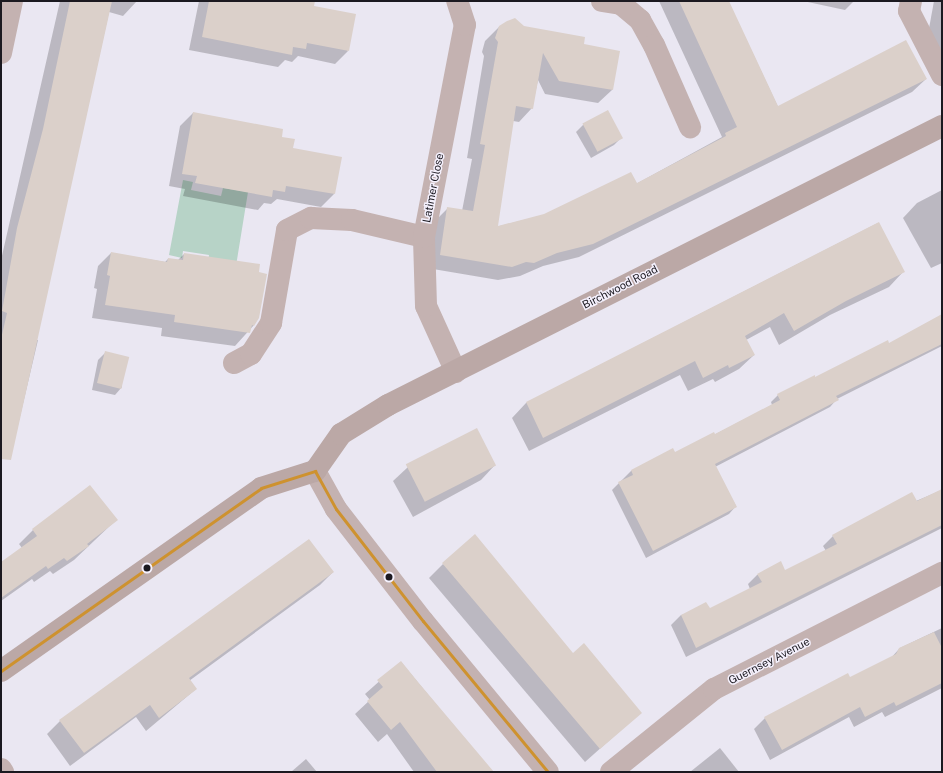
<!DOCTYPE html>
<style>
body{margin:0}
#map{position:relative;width:943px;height:773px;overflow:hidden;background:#eae7f2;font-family:"Public Sans",sans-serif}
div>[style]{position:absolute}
.green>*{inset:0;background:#b7d3c7}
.shadow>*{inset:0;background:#0003}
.building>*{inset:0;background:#dbd0ca;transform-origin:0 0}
.street>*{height:22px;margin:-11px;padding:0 11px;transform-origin:11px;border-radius:11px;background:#c4b2b1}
.secondary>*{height:22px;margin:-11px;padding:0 11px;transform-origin:11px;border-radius:11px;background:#bba8a6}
.bus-1>*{height:3px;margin:-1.5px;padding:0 1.5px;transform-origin:1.5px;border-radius:1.5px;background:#ce922f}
.dots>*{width:11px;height:11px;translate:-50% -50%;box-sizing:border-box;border:2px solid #f5f1fd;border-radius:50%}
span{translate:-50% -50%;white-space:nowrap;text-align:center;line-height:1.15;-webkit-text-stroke:3px #f5f1fd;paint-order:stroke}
.street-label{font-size:11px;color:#1b1920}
.frame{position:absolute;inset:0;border:2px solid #1b1920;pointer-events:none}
</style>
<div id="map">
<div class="green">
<i style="clip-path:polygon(183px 180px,193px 182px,191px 190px,221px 196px,223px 188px,248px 192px,236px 266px,208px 262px,209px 255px,183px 251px,182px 258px,169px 255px)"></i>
</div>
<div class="shadow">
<i style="clip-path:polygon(60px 1px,137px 1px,123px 16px,109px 12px,36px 340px,38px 340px,14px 442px,1px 455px,1px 260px)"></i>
<i style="clip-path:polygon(199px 1px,314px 1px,313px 6px,348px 51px,335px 64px,298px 56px,292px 62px,285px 60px,278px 67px,189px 50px)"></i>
<i style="clip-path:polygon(659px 1px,728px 1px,778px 107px,926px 79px,912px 92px,579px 257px,543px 266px,520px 276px,498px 280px,427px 268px,434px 222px,448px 208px,462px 211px,472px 159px,467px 158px,484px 56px,482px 52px,485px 41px,499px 27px,524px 27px,583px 45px,619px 52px,612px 90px,598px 103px,545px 94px,538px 80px,532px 108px,519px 122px,513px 121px,496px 227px,544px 215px,636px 184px,722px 137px)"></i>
<i style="clip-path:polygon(803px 1px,854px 1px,845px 10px)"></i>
<i style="clip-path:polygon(934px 1px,942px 1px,942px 76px,924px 56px)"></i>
<i style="clip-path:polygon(607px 112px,621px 138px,614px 145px,591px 158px,576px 132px,583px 125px)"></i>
<i style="clip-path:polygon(193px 113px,281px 138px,292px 149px,340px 158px,334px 194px,321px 207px,277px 199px,271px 204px,264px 203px,258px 210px,183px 196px,185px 189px,169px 186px,180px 126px)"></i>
<i style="clip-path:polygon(942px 190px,942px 263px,931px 268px,903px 218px,917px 203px)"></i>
<i style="clip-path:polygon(878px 223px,903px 272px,889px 287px,830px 315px,779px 345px,770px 327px,746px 340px,754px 355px,739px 369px,715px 382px,713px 379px,688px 391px,680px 375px,529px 451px,512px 418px,526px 403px)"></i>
<i style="clip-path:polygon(111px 253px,165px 262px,168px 259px,178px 260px,184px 254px,254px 325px,235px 346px,161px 336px,162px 328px,92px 318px,97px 289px,94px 288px,98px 266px)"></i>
<i style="clip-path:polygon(942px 315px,942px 346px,837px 399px,830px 407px,715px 467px,736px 506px,729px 514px,646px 558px,612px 490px,631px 471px,673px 450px,675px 453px,714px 435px,772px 405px,771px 402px,778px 395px,889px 344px)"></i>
<i style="clip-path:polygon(105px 353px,122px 387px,115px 395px,92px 390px,98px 360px)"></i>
<i style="clip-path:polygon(495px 465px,481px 480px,413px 517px,393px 481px,408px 467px)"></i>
<i style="clip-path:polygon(942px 490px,942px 528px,686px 657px,671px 625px,681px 615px,709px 610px,750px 589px,748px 584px,757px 575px,785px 572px,826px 551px,823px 546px,833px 536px)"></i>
<i style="clip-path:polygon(116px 520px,74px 560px,53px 574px,50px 571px,34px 582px,32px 579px,1px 601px,1px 563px,22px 548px,19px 544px,33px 530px)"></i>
<i style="clip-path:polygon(309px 541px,333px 572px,320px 585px,189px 681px,196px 689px,146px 731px,136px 717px,70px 766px,47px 734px,60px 721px)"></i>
<i style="clip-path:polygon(443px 564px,572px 655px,640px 713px,585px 762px,429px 578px)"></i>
<i style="clip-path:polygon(942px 628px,942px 688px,885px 717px,882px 712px,854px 727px,849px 717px,770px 760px,754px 729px,765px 718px,890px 659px,900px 648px)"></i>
<i style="clip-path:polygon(401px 662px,492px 772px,414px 772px,387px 734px,378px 742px,355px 714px,370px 700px,365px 694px)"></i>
<i style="clip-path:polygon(720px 748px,739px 772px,690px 772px)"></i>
<i style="clip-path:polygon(306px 759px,317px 772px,291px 772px)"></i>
</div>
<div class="building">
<i style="clip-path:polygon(70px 1px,112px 1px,11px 460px,1px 459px,1px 339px,7px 313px,2px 311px,17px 228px,43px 129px)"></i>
<i style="clip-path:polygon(209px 1px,315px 1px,314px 6px,356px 14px,349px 51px,307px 43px,306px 49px,293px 47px,292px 55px,202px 37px)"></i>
<i style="clip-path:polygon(679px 1px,729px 1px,778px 106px,906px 40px,927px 79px,593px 244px,557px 253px,534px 263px,526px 262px,512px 267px,440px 255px,447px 207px,473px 211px,485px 145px,480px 144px,498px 42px,495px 38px,499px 26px,507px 21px,515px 18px,524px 26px,585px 37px,584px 44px,620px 51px,613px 90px,559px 81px,543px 53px,533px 109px,516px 106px,498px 226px,544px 214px,631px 172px,637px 183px,726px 136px,725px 133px,737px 127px)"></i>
<i style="left:608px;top:110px;width:32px;height:29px;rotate:62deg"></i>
<i style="clip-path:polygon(193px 112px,283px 129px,282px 137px,295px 139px,293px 148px,342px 157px,335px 194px,286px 186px,285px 192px,273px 190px,272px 197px,195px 183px,197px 176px,182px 174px)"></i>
<i style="clip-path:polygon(879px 222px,905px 272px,846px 301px,794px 331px,784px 313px,745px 336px,755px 355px,729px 368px,728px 365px,703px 378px,695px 361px,543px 438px,526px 402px)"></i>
<i style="clip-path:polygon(111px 252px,167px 262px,168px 258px,183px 260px,184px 253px,260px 264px,259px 272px,267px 274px,259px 318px,254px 326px,252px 325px,250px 333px,174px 322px,175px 315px,105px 305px,110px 276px,107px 275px)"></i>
<i style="clip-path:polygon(942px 314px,942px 344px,836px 396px,839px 400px,715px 464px,737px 507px,653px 551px,618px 482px,633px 475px,631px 470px,673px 448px,675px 452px,714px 432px,715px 434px,780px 400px,777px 394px,815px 375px,815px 377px,888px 340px,889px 343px)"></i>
<i style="left:105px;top:351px;width:25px;height:33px;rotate:14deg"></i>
<i style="left:477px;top:428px;width:42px;height:80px;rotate:63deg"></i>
<i style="clip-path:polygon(90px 485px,118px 520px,87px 544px,89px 546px,67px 561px,64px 558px,48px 569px,46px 566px,1px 598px,1px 562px,37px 536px,32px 529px)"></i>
<i style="clip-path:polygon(942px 489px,942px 525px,696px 648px,681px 615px,706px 602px,710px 608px,762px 582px,757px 574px,781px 561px,785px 570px,837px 544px,832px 535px,912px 492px,917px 501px)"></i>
<i style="clip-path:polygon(475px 534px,573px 653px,584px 643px,642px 713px,600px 749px,442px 563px)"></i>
<i style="clip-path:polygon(309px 539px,334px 572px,189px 678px,197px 689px,159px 718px,150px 705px,84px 753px,59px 720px)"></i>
<i style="clip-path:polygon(934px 632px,942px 648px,942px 683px,896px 706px,894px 702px,865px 717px,860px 707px,782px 750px,764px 717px,848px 673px,850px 677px,896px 654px,899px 648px)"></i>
<i style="clip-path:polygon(401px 661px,418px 682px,494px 772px,437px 772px,400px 722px,391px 730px,367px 701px,383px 687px,377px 680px)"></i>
</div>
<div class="street">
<i style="left:602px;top:1px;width:19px;rotate:9deg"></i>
<i style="left:621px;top:4px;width:25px;rotate:40deg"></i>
<i style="left:640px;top:20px;width:29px;rotate:61deg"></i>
<i style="left:654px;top:45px;width:90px;rotate:66.3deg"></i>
<i style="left:911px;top:1px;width:10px;rotate:101deg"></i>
<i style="left:909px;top:11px;width:72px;rotate:62.7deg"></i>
<i style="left:1px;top:53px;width:53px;rotate:-78.1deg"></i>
<i style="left:234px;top:363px;width:19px;rotate:-28deg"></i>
<i style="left:251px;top:354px;width:37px;rotate:-57deg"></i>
<i style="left:271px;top:323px;width:94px;rotate:-80.2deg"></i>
<i style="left:287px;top:230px;width:27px;rotate:-27deg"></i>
<i style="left:311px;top:218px;width:41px;rotate:2.8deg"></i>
<i style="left:352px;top:220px;width:74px;rotate:13.3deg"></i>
<i style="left:456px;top:372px;width:72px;rotate:-114.4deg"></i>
<i style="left:426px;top:306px;width:69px;rotate:-91.7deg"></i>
<i style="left:424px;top:237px;width:216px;rotate:-79.1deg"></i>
<i style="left:465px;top:25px;width:25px;rotate:-108deg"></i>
<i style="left:315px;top:471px;width:43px;rotate:61.1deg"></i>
<i style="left:336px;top:509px;width:142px;rotate:52.2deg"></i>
<i style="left:423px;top:621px;width:196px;rotate:50.4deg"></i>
<i style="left:1px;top:769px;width:4px;rotate:56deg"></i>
<i style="left:611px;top:772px;width:132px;rotate:-38.9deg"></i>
<i style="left:714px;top:689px;width:256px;rotate:-27deg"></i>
</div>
<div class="secondary">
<i style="left:1px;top:671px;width:318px;rotate:-35.1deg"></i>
<i style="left:261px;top:488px;width:57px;rotate:-17.5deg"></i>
<i style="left:315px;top:471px;width:45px;rotate:-54.9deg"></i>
<i style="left:341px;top:434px;width:55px;rotate:-31.7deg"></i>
<i style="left:388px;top:405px;width:620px;rotate:-26.73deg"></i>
</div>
<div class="bus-1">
<i style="left:315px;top:471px;width:43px;rotate:61.1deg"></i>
<i style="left:336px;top:509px;width:142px;rotate:52.2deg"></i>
<i style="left:423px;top:621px;width:196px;rotate:50.4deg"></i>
<i style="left:1px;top:671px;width:318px;rotate:-35.1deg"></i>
<i style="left:261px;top:488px;width:57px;rotate:-17.5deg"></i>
</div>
<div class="dots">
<i style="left:147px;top:568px;background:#1b1920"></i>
<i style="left:389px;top:577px;background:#1b1920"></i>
</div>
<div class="street-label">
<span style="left:433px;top:188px;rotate:-79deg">Latimer Close</span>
<span style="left:620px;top:287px;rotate:-27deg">Birchwood Road</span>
<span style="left:769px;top:661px;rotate:-27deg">Guernsey Avenue</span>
</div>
<div class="frame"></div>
</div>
